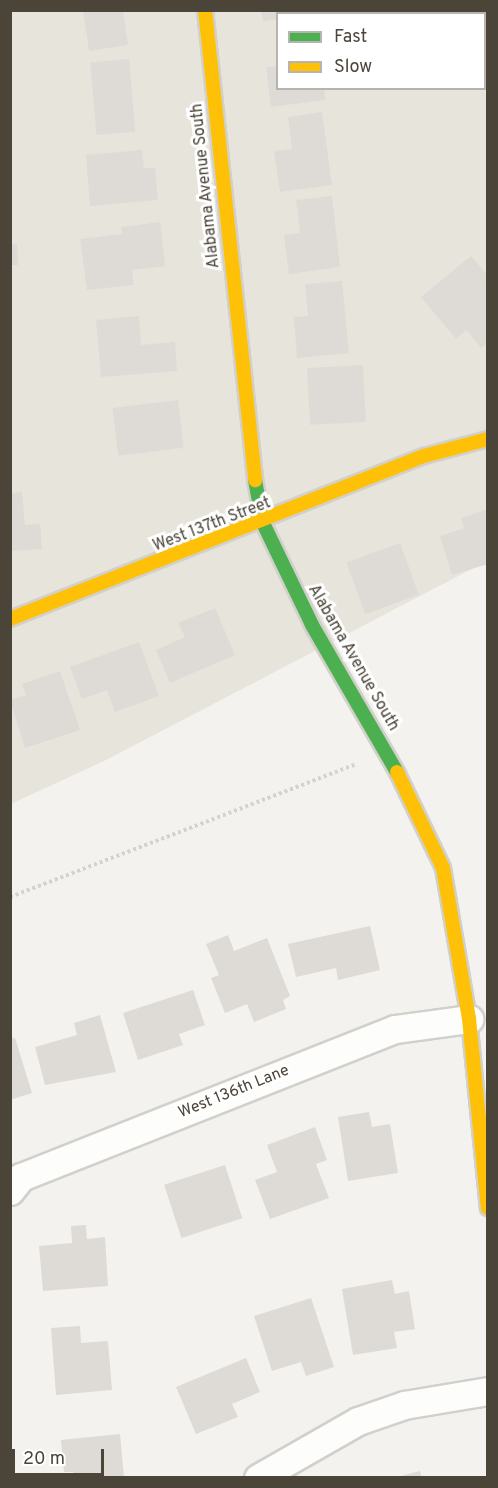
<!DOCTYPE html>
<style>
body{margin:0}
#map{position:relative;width:498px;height:1488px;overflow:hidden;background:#f4f2ee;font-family:Overpass,sans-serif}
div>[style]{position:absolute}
.residential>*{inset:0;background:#e7e4dc}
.building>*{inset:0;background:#dedbd6;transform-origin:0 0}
.path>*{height:4px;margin-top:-2px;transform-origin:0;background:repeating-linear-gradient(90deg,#d3d2cc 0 3px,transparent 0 6px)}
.roads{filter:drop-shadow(2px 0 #d2d0cb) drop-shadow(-2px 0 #d2d0cb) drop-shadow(0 2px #d2d0cb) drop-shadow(0 -2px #d2d0cb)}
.street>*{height:27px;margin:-13.5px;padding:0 13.5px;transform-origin:13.5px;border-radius:13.5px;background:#fdfdfc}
.fast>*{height:14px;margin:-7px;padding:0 7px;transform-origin:7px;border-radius:7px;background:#4caf50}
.slow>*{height:14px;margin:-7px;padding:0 7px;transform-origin:7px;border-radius:7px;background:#ffc107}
span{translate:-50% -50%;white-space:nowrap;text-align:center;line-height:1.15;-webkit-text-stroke:6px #fff;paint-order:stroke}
.street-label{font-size:16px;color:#4b4439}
.frame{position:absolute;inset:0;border:12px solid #4b4439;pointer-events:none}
.legend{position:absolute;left:276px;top:12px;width:210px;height:78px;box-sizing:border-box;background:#fff;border:2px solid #b7b4b0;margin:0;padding:8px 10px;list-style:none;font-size:18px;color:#4b4439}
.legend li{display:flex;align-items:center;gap:12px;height:30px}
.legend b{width:30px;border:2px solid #b7b4b0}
.scale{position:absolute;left:12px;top:1449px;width:92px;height:27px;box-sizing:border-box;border:3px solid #4b4439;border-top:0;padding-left:8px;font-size:18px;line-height:21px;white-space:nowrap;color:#4b4439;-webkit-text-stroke:4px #fff;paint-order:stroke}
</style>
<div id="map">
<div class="residential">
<i style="clip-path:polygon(evenodd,10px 11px,488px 11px,487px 561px,106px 760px,11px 804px,10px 11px,278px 14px,484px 14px,484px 88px,278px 88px,278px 14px)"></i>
</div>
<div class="building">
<i style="clip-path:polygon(83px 10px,123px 10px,128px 45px,89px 51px)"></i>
<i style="clip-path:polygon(261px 10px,333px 10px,333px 12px,278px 14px,278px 19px,263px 21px)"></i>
<i style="left:129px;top:59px;width:73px;height:39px;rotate:85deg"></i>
<i style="clip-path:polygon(278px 66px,278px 88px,324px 88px,325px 100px,271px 107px,266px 67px)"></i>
<i style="clip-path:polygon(322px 112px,332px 185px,280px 192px,274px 151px,292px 149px,288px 117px)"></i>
<i style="clip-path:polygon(142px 150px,144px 168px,155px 168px,158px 200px,90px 206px,86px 155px)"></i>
<i style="clip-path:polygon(332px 196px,340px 267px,289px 274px,284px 235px,300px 233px,296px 200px)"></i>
<i style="clip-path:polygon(160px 222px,165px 266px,132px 270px,134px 285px,87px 290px,80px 239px,122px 234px,121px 227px)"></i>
<i style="clip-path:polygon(17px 244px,18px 265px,10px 265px,10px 245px)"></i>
<i style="clip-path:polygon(471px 256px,488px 276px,488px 342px,481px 348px,466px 330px,456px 339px,421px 297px)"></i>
<i style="clip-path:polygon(342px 281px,349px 353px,297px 358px,294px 317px,308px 316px,305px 284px)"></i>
<i style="clip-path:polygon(139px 316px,141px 345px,175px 342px,177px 371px,101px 377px,96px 320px)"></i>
<i style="left:363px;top:365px;width:57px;height:56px;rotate:87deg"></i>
<i style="left:178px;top:400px;width:48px;height:66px;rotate:83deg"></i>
<i style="clip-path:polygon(22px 492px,25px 525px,40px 524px,42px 549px,10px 551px,10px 493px)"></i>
<i style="clip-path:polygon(488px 509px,488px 564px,452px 575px,440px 536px,464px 528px,461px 518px)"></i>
<i style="left:400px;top:543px;width:55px;height:57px;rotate:70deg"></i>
<i style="clip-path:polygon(215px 608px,235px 655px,170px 683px,156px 650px,185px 637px,178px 623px)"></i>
<i style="clip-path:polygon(139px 642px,159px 696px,115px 712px,107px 690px,82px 699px,70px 667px)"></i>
<i style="clip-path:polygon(60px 671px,80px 730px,25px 748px,10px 700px,26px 695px,22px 684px)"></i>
<i style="clip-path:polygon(370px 926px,380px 970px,338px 980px,336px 968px,296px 977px,288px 944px)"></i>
<i style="clip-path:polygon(228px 935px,234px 951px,267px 938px,290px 996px,283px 1000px,286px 1009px,254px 1022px,247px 1004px,225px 1013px,211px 978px,219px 975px,206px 944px)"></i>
<i style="clip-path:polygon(193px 990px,205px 1025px,179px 1034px,183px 1045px,138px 1060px,123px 1013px)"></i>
<i style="clip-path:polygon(100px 1015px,116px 1072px,45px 1085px,35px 1047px,77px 1035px,74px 1023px)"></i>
<i style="clip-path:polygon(15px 1038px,32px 1093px,10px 1100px,10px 1039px)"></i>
<i style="clip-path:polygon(369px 1112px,372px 1127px,390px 1124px,398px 1173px,348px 1181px,338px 1117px)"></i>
<i style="clip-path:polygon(315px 1127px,327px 1160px,316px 1164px,329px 1198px,270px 1219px,255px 1180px,277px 1172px,267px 1145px)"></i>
<i style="left:225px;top:1165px;width:56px;height:64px;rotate:72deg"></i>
<i style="clip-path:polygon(86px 1225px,87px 1239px,105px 1237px,108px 1286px,43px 1291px,39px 1246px,72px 1243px,71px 1226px)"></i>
<i style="clip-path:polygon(392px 1280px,395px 1294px,409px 1291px,415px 1329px,394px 1332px,397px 1348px,353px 1355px,342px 1289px)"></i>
<i style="clip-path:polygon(311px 1298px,334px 1367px,306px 1376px,301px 1362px,272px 1371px,254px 1316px)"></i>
<i style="clip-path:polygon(80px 1326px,81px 1343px,108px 1341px,112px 1390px,56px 1395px,51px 1328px)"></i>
<i style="clip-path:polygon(246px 1358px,260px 1392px,232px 1404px,238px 1417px,196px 1434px,176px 1387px)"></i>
<i style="clip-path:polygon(120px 1434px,124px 1478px,73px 1478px,73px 1472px,64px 1472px,61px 1440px)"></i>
<i style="clip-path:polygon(420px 1471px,422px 1478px,397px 1478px,397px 1477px)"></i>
</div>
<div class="path">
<i style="left:10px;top:897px;width:372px;rotate:-21deg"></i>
</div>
<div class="roads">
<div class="street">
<i style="left:10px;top:1191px;width:18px;rotate:-52deg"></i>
<i style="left:21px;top:1177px;width:402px;rotate:-21.6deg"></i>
<i style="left:395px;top:1029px;width:75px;rotate:-7.7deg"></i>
<i style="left:258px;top:1478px;width:115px;rotate:-29.7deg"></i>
<i style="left:358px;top:1421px;width:49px;rotate:-19.2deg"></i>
<i style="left:404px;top:1405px;width:85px;rotate:-9.5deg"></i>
</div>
<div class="fast">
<i style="left:255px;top:480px;width:44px;rotate:79.5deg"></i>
<i style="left:263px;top:523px;width:113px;rotate:64.3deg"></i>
<i style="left:312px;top:625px;width:170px;rotate:60deg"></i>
</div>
<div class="slow">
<i style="left:205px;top:10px;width:473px;rotate:83.9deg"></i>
<i style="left:10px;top:619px;width:445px;rotate:-21.5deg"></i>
<i style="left:424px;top:456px;width:66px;rotate:-14.9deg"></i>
<i style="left:397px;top:772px;width:106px;rotate:64.4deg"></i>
<i style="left:443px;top:868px;width:153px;rotate:80.2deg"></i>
<i style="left:469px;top:1019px;width:190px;rotate:84.3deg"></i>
</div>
</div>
<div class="street-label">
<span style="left:206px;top:186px;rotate:-96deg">Alabama Avenue South</span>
<span style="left:212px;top:525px;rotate:-21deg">West 137th Street</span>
<span style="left:353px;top:658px;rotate:60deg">Alabama Avenue South</span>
<span style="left:234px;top:1092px;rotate:-22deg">West 136th Lane</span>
</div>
<div class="frame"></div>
<ul class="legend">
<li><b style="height:8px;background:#4caf50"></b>Fast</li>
<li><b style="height:8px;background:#ffc107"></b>Slow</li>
</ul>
<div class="scale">20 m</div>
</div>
